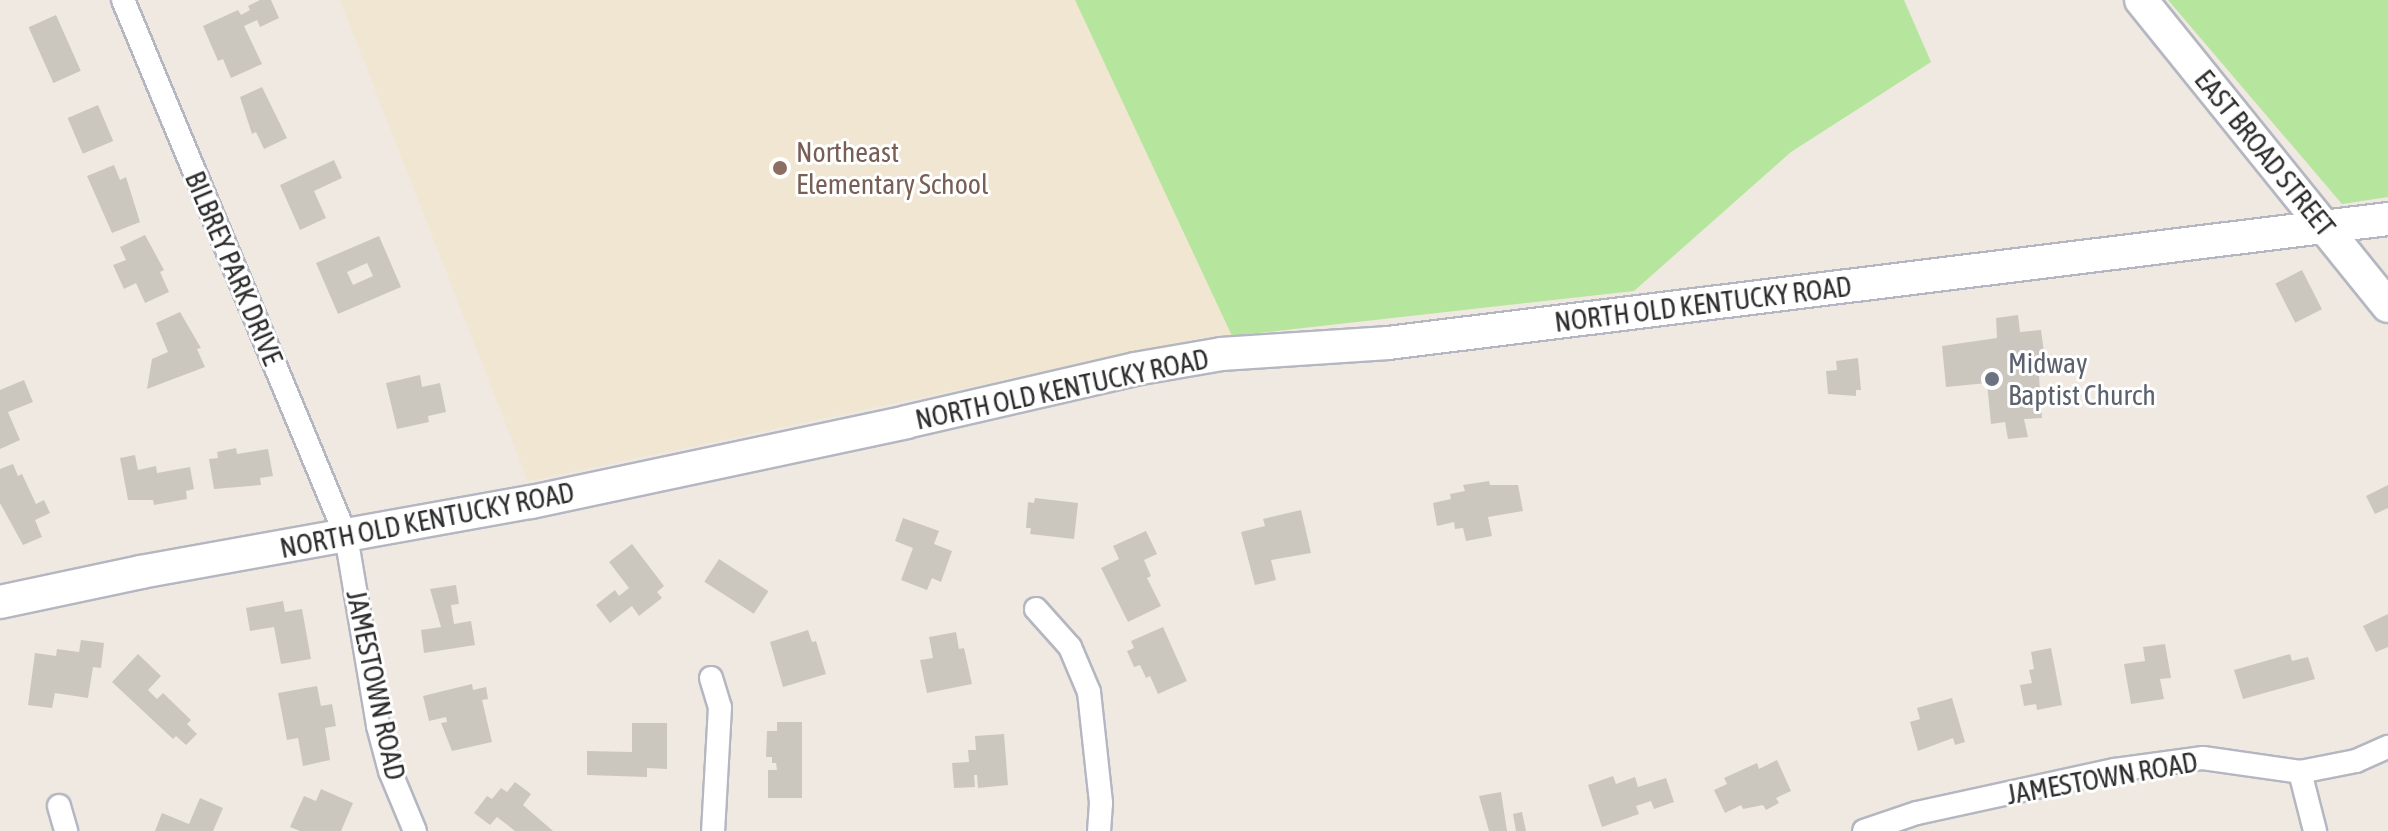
<!DOCTYPE html>
<style>
body{margin:0}
#map{position:relative;width:2388px;height:831px;overflow:hidden;background:#efe9e1;font-family:"Asap Condensed",sans-serif}
div>[style]{position:absolute}
.education>*{inset:0;background:#f0e6d1}
.green>*{inset:0;background:#b6e59e}
.building>*{inset:0;background:#cbc7bf;transform-origin:0 0}
.roads{filter:drop-shadow(2px 0 #b4b7c1) drop-shadow(-2px 0 #b4b7c1) drop-shadow(0 2px #b4b7c1) drop-shadow(0 -2px #b4b7c1)}
.street>*{height:22px;margin:-11px;padding:0 11px;transform-origin:11px;border-radius:11px;background:#fff}
.secondary>*{height:32px;margin:-16px;padding:0 16px;transform-origin:16px;border-radius:16px;background:#fff}
.dots>*{width:22px;height:22px;translate:-50% -50%;box-sizing:border-box;border:4px solid #fff;border-radius:50%}
span{translate:-50% -50%;white-space:nowrap;text-align:center;line-height:1.15;-webkit-text-stroke:6px #fff;paint-order:stroke}
.education-label{font-size:28px;color:#785e54}
.left{translate:0 -50%;text-align:left}
.street-label{font-size:28px;color:#2e2e2e}
.worship-label{font-size:28px;color:#5b616d}
</style>
<div id="map">
<div class="education">
<i style="clip-path:polygon(340px 0,1075px 0,1232px 336px,1206px 337px,528px 481px)"></i>
</div>
<div class="green">
<i style="clip-path:polygon(1075px 0,1904px 0,1931px 62px,1791px 152px,1634px 291px,1232px 336px)"></i>
<i style="clip-path:polygon(2168px 0,2388px 0,2388px 197px,2342px 204px)"></i>
</div>
<div class="building">
<i style="clip-path:polygon(260px 0,271px 0,279px 18px,260px 27px,257px 20px,244px 26px,262px 64px,231px 78px,223px 59px,218px 61px,203px 26px,238px 10px,241px 15px,250px 10px,248px 6px)"></i>
<i style="left:56px;top:15px;width:61px;height:30px;rotate:66deg"></i>
<i style="clip-path:polygon(262px 87px,287px 138px,264px 149px,256px 132px,252px 134px,240px 97px)"></i>
<i style="left:98px;top:105px;width:39px;height:33px;rotate:67deg"></i>
<i style="clip-path:polygon(334px 160px,342px 178px,314px 191px,326px 218px,300px 230px,280px 185px)"></i>
<i style="clip-path:polygon(114px 165px,120px 180px,126px 177px,140px 222px,112px 233px,87px 176px)"></i>
<i style="clip-path:polygon(145px 235px,164px 270px,160px 272px,169px 292px,145px 303px,136px 283px,124px 289px,113px 265px,126px 260px,120px 247px)"></i>
<i style="clip-path:polygon(evenodd,379px 236px,401px 287px,338px 314px,316px 263px,379px 236px,367px 263px,373px 276px,353px 285px,347px 272px,367px 263px)"></i>
<i style="left:2302px;top:270px;width:44px;height:30px;rotate:63deg"></i>
<i style="clip-path:polygon(180px 312px,201px 348px,197px 349px,205px 367px,147px 389px,152px 359px,168px 352px,156px 323px)"></i>
<i style="clip-path:polygon(2018px 315px,2020px 332px,2041px 330px,2047px 375px,2039px 376px,2042px 418px,2024px 419px,2028px 437px,2008px 439px,2005px 422px,1991px 424px,1987px 383px,1946px 387px,1942px 346px,1997px 338px,1996px 318px)"></i>
<i style="clip-path:polygon(1858px 358px,1861px 390px,1856px 390px,1856px 396px,1828px 394px,1826px 371px,1837px 370px,1836px 361px)"></i>
<i style="clip-path:polygon(420px 375px,422px 387px,440px 383px,446px 412px,428px 416px,429px 422px,397px 429px,386px 383px)"></i>
<i style="clip-path:polygon(24px 380px,33px 402px,8px 412px,20px 440px,0 449px,0 390px)"></i>
<i style="clip-path:polygon(236px 448px,237px 454px,268px 449px,273px 476px,260px 478px,261px 485px,214px 489px,209px 459px,218px 458px,217px 452px)"></i>
<i style="clip-path:polygon(135px 455px,138px 470px,156px 466px,157px 473px,190px 467px,194px 489px,186px 491px,187px 499px,154px 505px,153px 500px,128px 500px,120px 458px)"></i>
<i style="clip-path:polygon(13px 464px,18px 476px,22px 474px,36px 504px,44px 500px,50px 513px,35px 520px,42px 537px,23px 545px,0 503px,0 469px)"></i>
<i style="clip-path:polygon(1489px 481px,1490px 485px,1518px 485px,1523px 511px,1488px 517px,1492px 536px,1466px 541px,1463px 528px,1455px 529px,1454px 522px,1437px 526px,1433px 503px,1451px 499px,1450px 494px,1465px 491px,1463px 485px)"></i>
<i style="clip-path:polygon(2388px 485px,2388px 508px,2375px 514px,2366px 496px)"></i>
<i style="clip-path:polygon(1035px 498px,1078px 503px,1074px 539px,1030px 534px,1031px 528px,1026px 528px,1028px 502px,1034px 503px)"></i>
<i style="clip-path:polygon(1301px 510px,1311px 553px,1271px 560px,1276px 580px,1255px 585px,1241px 532px,1265px 526px,1263px 519px)"></i>
<i style="clip-path:polygon(903px 518px,939px 531px,934px 544px,952px 551px,941px 582px,932px 578px,927px 590px,901px 580px,913px 548px,895px 541px)"></i>
<i style="clip-path:polygon(1146px 531px,1157px 554px,1144px 560px,1151px 576px,1147px 578px,1161px 606px,1128px 622px,1101px 568px,1119px 559px,1113px 546px)"></i>
<i style="clip-path:polygon(632px 544px,664px 586px,657px 592px,662px 598px,639px 616px,632px 606px,610px 623px,596px 605px,615px 590px,619px 596px,629px 588px,609px 562px)"></i>
<i style="left:719px;top:559px;width:59px;height:27px;rotate:33deg"></i>
<i style="clip-path:polygon(456px 585px,459px 604px,451px 605px,454px 624px,471px 621px,475px 645px,424px 653px,421px 630px,441px 627px,430px 589px)"></i>
<i style="clip-path:polygon(283px 601px,285px 612px,302px 609px,311px 659px,281px 664px,274px 627px,250px 631px,246px 608px)"></i>
<i style="clip-path:polygon(2388px 614px,2388px 647px,2376px 652px,2363px 626px)"></i>
<i style="clip-path:polygon(1163px 627px,1187px 681px,1158px 694px,1150px 676px,1146px 678px,1140px 665px,1134px 667px,1127px 651px,1134px 648px,1131px 641px)"></i>
<i style="clip-path:polygon(808px 630px,812px 642px,816px 641px,826px 674px,783px 687px,770px 642px)"></i>
<i style="clip-path:polygon(956px 632px,959px 649px,964px 648px,972px 684px,927px 693px,920px 660px,933px 658px,929px 637px)"></i>
<i style="clip-path:polygon(81px 640px,104px 643px,101px 668px,93px 667px,88px 698px,55px 693px,52px 708px,28px 705px,35px 653px,56px 656px,57px 649px,79px 652px)"></i>
<i style="clip-path:polygon(2165px 644px,2171px 678px,2160px 679px,2164px 699px,2131px 704px,2124px 664px,2145px 661px,2143px 647px)"></i>
<i style="clip-path:polygon(2051px 648px,2062px 705px,2037px 710px,2036px 704px,2024px 706px,2020px 685px,2032px 683px,2029px 670px,2034px 669px,2031px 652px)"></i>
<i style="clip-path:polygon(138px 654px,161px 676px,148px 690px,157px 699px,163px 693px,191px 720px,187px 724px,197px 734px,186px 745px,176px 736px,173px 739px,112px 682px)"></i>
<i style="clip-path:polygon(2290px 654px,2292px 661px,2308px 657px,2315px 679px,2243px 699px,2234px 670px)"></i>
<i style="clip-path:polygon(472px 684px,473px 690px,486px 687px,488px 699px,482px 700px,492px 742px,452px 751px,441px 723px,447px 722px,446px 717px,429px 721px,423px 696px)"></i>
<i style="clip-path:polygon(317px 686px,321px 706px,332px 704px,336px 726px,325px 728px,330px 760px,303px 766px,298px 738px,287px 740px,278px 693px)"></i>
<i style="clip-path:polygon(1952px 698px,1965px 742px,1955px 745px,1953px 738px,1918px 751px,1910px 722px,1920px 719px,1917px 708px)"></i>
<i style="clip-path:polygon(777px 722px,802px 722px,802px 798px,768px 798px,768px 770px,777px 770px,776px 763px,772px 763px,772px 757px,766px 757px,767px 731px,777px 731px)"></i>
<i style="clip-path:polygon(632px 723px,667px 723px,667px 769px,647px 768px,647px 777px,587px 775px,587px 751px,632px 752px)"></i>
<i style="clip-path:polygon(1004px 734px,1008px 785px,978px 788px,977px 775px,974px 775px,975px 787px,954px 788px,952px 763px,969px 762px,968px 750px,976px 750px,975px 736px)"></i>
<i style="clip-path:polygon(1777px 760px,1791px 791px,1776px 798px,1779px 803px,1766px 810px,1763px 805px,1743px 809px,1741px 805px,1725px 813px,1714px 790px,1727px 784px,1724px 778px,1757px 763px,1759px 769px)"></i>
<i style="clip-path:polygon(1613px 776px,1616px 784px,1635px 777px,1638px 787px,1666px 778px,1674px 802px,1654px 809px,1651px 801px,1636px 806px,1639px 814px,1602px 827px,1588px 785px)"></i>
<i style="clip-path:polygon(515px 782px,531px 794px,523px 805px,553px 831px,515px 831px,497px 817px,490px 825px,474px 813px,487px 796px,492px 799px,501px 788px,507px 792px)"></i>
<i style="clip-path:polygon(321px 789px,353px 803px,341px 831px,300px 831px,290px 827px,304px 796px,316px 801px)"></i>
<i style="clip-path:polygon(1501px 792px,1507px 831px,1489px 831px,1479px 796px)"></i>
<i style="clip-path:polygon(200px 798px,223px 808px,213px 831px,155px 831px,162px 813px,189px 824px)"></i>
<i style="clip-path:polygon(1522px 812px,1526px 831px,1516px 831px,1513px 814px)"></i>
</div>
<div class="roads">
<div class="street">
<i style="left:123px;top:0;width:581px;rotate:67.41deg"></i>
<i style="left:346px;top:536px;width:193px;rotate:80.4deg"></i>
<i style="left:378px;top:726px;width:47px;rotate:75.1deg"></i>
<i style="left:390px;top:771px;width:65px;rotate:67.4deg"></i>
<i style="left:1036px;top:609px;width:51px;rotate:48.2deg"></i>
<i style="left:1070px;top:647px;width:49px;rotate:67.1deg"></i>
<i style="left:1089px;top:692px;width:112px;rotate:83.8deg"></i>
<i style="left:1101px;top:803px;width:28px;rotate:94deg"></i>
<i style="left:711px;top:678px;width:30px;rotate:73deg"></i>
<i style="left:720px;top:707px;width:124px;rotate:93.2deg"></i>
<i style="left:2300px;top:772px;width:61px;rotate:75.7deg"></i>
<i style="left:59px;top:806px;width:26px;rotate:74deg"></i>
<i style="left:1864px;top:831px;width:56px;rotate:-18.8deg"></i>
<i style="left:1917px;top:813px;width:203px;rotate:-12.3deg"></i>
<i style="left:2115px;top:770px;width:89px;rotate:-7.8deg"></i>
<i style="left:2203px;top:758px;width:98px;rotate:8.2deg"></i>
<i style="left:2300px;top:772px;width:57px;rotate:-11.1deg"></i>
<i style="left:2356px;top:761px;width:35px;rotate:-24deg"></i>
</div>
<div class="secondary">
<i style="left:2141px;top:0;width:393px;rotate:51.1deg"></i>
<i style="left:0;top:602px;width:144px;rotate:-12deg"></i>
<i style="left:141px;top:572px;width:396px;rotate:-10.2deg"></i>
<i style="left:531px;top:502px;width:383px;rotate:-12deg"></i>
<i style="left:906px;top:422px;width:235px;rotate:-13deg"></i>
<i style="left:1135px;top:369px;width:88px;rotate:-9.8deg"></i>
<i style="left:1222px;top:354px;width:166px;rotate:-3.8deg"></i>
<i style="left:1388px;top:343px;width:1008px;rotate:-7.07deg"></i>
</div>
</div>
<div class="dots">
<i style="left:780px;top:168px;background:#8d6e63"></i>
<i style="left:1992px;top:379px;background:#6b7280"></i>
</div>
<div class="education-label">
<span class="left" style="left:796px;top:168px">Northeast<br>Elementary School</span>
</div>
<div class="street-label">
<span style="left:2265px;top:153px;rotate:51deg">EAST BROAD STREET</span>
<span style="left:234px;top:268px;rotate:67deg">BILBREY PARK DRIVE</span>
<span style="left:1703px;top:304px;rotate:-7deg">NORTH OLD KENTUCKY ROAD</span>
<span style="left:1062px;top:389px;rotate:-12deg">NORTH OLD KENTUCKY ROAD</span>
<span style="left:427px;top:520px;rotate:-11deg">NORTH OLD KENTUCKY ROAD</span>
<span style="left:376px;top:685px;rotate:78deg">JAMESTOWN ROAD</span>
<span style="left:2102px;top:778px;rotate:-10deg">JAMESTOWN ROAD</span>
</div>
<div class="worship-label">
<span class="left" style="left:2008px;top:379px">Midway<br>Baptist Church</span>
</div>
</div>
